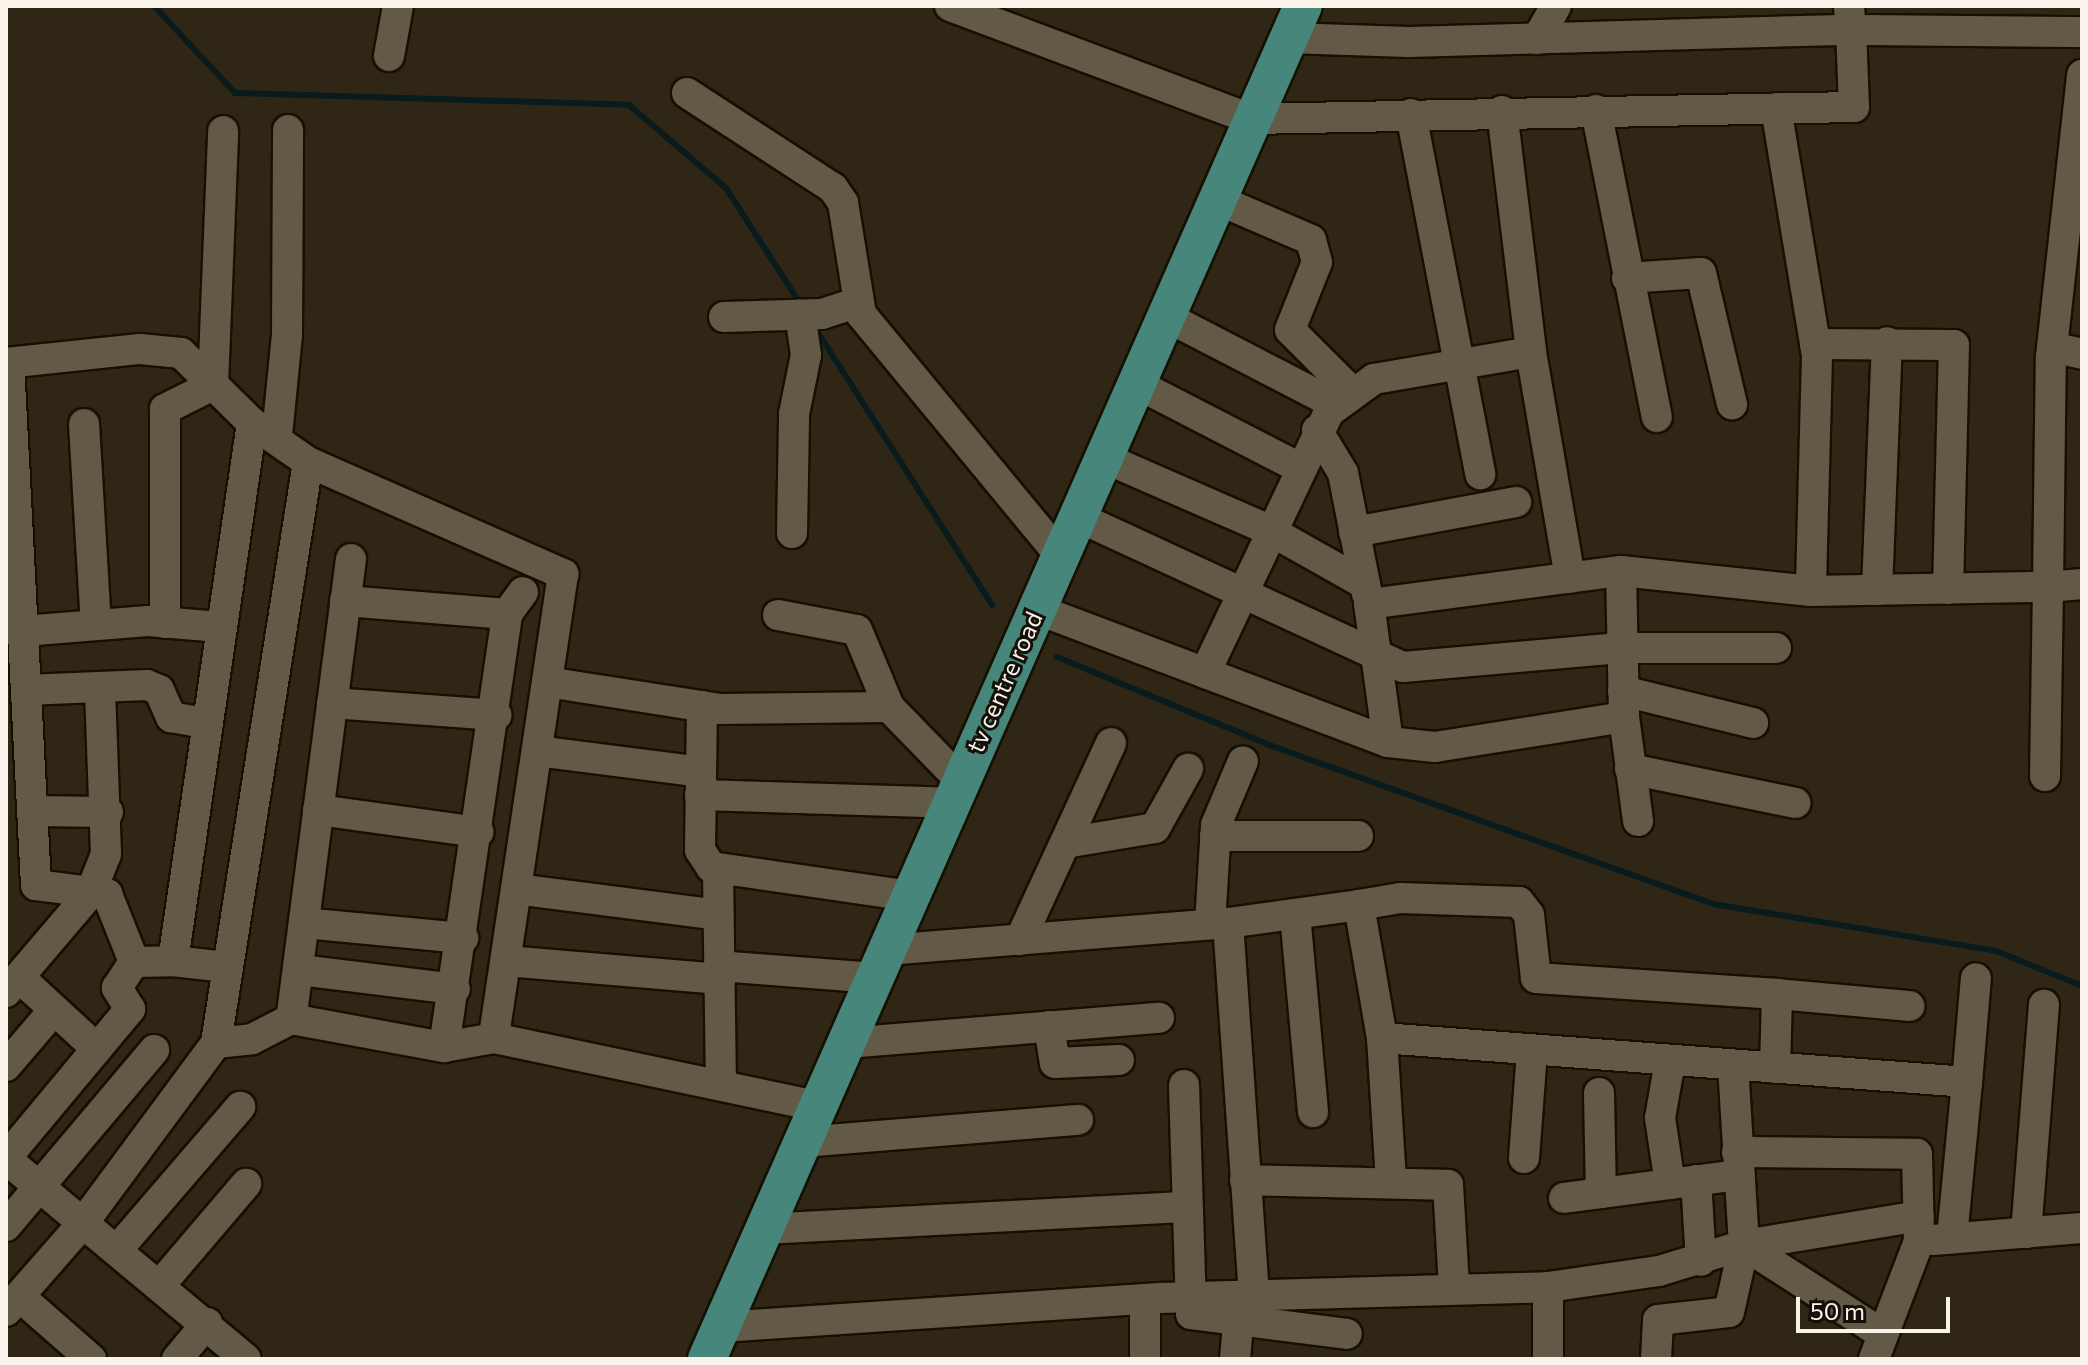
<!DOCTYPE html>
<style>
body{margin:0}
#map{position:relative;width:2088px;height:1365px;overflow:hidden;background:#2f2615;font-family:Commissioner,sans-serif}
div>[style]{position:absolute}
.stream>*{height:6px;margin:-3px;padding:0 3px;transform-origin:3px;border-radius:3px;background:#091b1c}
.roads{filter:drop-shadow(2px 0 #170f02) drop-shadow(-2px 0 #170f02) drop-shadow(0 2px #170f02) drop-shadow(0 -2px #170f02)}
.minor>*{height:30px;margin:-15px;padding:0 15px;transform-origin:15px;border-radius:15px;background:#635947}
.major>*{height:38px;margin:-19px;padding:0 19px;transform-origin:19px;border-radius:19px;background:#47867b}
span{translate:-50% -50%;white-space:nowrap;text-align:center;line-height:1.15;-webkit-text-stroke:6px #141009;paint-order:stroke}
.street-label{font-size:24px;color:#f9f3e9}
.frame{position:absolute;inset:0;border:8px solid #f9f3e9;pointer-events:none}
.scale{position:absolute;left:1796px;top:1297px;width:154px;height:36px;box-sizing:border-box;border:4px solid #f9f3e9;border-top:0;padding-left:10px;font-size:24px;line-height:28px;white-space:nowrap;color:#f9f3e9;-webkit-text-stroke:6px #141009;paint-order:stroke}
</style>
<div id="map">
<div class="stream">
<i style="left:154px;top:6px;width:119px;rotate:47deg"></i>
<i style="left:235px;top:93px;width:394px;rotate:1.7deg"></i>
<i style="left:629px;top:105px;width:128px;rotate:40.6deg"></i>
<i style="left:726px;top:188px;width:139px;rotate:57.3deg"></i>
<i style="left:815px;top:328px;width:329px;rotate:57.4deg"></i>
<i style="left:1057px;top:657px;width:233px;rotate:22.5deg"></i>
<i style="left:1272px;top:746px;width:468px;rotate:19.7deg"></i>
<i style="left:1713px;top:904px;width:287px;rotate:9.4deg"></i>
<i style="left:1996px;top:951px;width:93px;rotate:22.1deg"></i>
</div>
<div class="roads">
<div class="minor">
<i style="left:950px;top:6px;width:322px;rotate:20.6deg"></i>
<i style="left:1251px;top:119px;width:603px;rotate:-1.14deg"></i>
<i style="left:1854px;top:107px;width:77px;rotate:-92.2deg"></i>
<i style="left:1851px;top:30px;width:231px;rotate:0.5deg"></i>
<i style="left:1287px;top:38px;width:122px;rotate:1.9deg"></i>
<i style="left:1409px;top:42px;width:442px;rotate:-1.6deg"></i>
<i style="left:1851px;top:30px;width:24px;rotate:-95deg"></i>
<i style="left:1537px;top:39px;width:38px;rotate:-60deg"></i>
<i style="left:389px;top:56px;width:51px;rotate:-79.8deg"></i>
<i style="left:687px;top:93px;width:174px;rotate:33.1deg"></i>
<i style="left:833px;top:188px;width:18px;rotate:56deg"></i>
<i style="left:843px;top:203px;width:112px;rotate:80.8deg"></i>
<i style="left:861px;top:314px;width:310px;rotate:50.5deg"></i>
<i style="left:1776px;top:108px;width:251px;rotate:80.6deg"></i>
<i style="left:1817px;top:356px;width:235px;rotate:91.5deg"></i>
<i style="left:1596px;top:110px;width:313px;rotate:78.8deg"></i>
<i style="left:1502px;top:111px;width:243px;rotate:83.1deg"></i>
<i style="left:1531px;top:352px;width:229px;rotate:80.2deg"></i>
<i style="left:1411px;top:114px;width:367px;rotate:79.1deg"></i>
<i style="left:1216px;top:199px;width:103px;rotate:23.3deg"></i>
<i style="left:1311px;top:240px;width:23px;rotate:75deg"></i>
<i style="left:1317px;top:262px;width:73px;rotate:111.7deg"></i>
<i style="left:1290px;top:330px;width:88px;rotate:45deg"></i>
<i style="left:1627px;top:278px;width:74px;rotate:-3.9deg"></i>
<i style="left:1701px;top:273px;width:135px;rotate:76.7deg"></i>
<i style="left:1165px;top:316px;width:194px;rotate:27.4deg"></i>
<i style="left:724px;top:317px;width:98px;rotate:-1.8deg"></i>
<i style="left:822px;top:314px;width:35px;rotate:-18deg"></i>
<i style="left:1815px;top:344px;width:139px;rotate:0.4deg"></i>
<i style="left:1954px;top:345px;width:244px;rotate:91.4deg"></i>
<i style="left:2052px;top:347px;width:31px;rotate:13deg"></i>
<i style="left:6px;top:363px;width:135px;rotate:-6deg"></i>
<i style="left:140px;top:349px;width:41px;rotate:5.6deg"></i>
<i style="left:181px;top:353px;width:100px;rotate:44.6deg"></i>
<i style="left:9px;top:363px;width:523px;rotate:87.04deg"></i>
<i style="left:36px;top:885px;width:72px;rotate:7.2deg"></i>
<i style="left:107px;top:894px;width:73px;rotate:68.3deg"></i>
<i style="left:1135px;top:383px;width:183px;rotate:27.3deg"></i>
<i style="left:84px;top:424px;width:201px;rotate:86.6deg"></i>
<i style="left:1317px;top:430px;width:50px;rotate:58.8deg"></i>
<i style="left:1343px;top:473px;width:123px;rotate:78.8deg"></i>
<i style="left:277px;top:435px;width:100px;rotate:-84.3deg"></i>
<i style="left:287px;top:335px;width:205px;rotate:-89.7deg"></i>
<i style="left:1102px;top:457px;width:182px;rotate:23.6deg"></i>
<i style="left:1269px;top:530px;width:110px;rotate:29.4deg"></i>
<i style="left:1076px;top:516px;width:360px;rotate:24.8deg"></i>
<i style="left:1403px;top:667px;width:218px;rotate:-5deg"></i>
<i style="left:1620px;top:648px;width:156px"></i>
<i style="left:1354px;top:532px;width:165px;rotate:-10.5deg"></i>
<i style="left:792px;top:533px;width:119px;rotate:-89deg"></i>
<i style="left:794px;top:414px;width:60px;rotate:-78.5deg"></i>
<i style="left:806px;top:355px;width:41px;rotate:-98.3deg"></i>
<i style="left:351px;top:559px;width:464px;rotate:97.4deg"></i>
<i style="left:291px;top:1019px;width:156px;rotate:10.4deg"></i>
<i style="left:444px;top:1047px;width:51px;rotate:-10.2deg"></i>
<i style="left:1621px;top:571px;width:146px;rotate:88.8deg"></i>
<i style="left:1624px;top:717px;width:105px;rotate:82.3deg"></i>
<i style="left:1877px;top:590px;width:248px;rotate:-87.7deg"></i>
<i style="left:345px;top:601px;width:163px;rotate:4.6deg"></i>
<i style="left:1036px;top:609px;width:376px;rotate:20.7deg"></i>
<i style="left:1388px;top:742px;width:139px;rotate:-97.8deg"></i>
<i style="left:1369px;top:604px;width:254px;rotate:-7.5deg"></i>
<i style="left:1621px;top:571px;width:191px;rotate:6deg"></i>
<i style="left:1811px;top:591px;width:237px;rotate:-1deg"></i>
<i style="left:2048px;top:587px;width:230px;rotate:-89.3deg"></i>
<i style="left:2051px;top:357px;width:284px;rotate:-83.7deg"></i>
<i style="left:778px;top:615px;width:80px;rotate:10.8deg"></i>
<i style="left:857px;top:630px;width:83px;rotate:67.4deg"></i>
<i style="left:165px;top:623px;width:214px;rotate:-90deg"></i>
<i style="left:165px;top:409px;width:54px;rotate:-26.6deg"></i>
<i style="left:213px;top:385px;width:254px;rotate:-87.7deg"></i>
<i style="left:23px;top:631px;width:125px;rotate:-4.6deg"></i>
<i style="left:148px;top:621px;width:72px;rotate:4.8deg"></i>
<i style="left:1205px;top:673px;width:289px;rotate:-64.6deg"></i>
<i style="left:1329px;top:412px;width:56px;rotate:-36.3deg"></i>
<i style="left:1374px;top:379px;width:159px;rotate:-9.8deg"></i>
<i style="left:547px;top:682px;width:174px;rotate:8.9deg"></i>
<i style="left:719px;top:709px;width:170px;rotate:-0.7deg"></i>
<i style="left:889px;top:707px;width:103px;rotate:45.8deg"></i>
<i style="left:26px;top:690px;width:121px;rotate:-2.4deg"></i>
<i style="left:147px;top:685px;width:13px;rotate:23deg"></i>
<i style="left:159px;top:690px;width:30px;rotate:66deg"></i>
<i style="left:171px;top:717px;width:34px;rotate:10deg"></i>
<i style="left:1623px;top:691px;width:134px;rotate:13.8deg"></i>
<i style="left:332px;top:703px;width:165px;rotate:4.2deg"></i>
<i style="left:702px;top:706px;width:144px;rotate:90.8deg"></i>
<i style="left:700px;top:850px;width:20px;rotate:57deg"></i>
<i style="left:711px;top:867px;width:201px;rotate:8.3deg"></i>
<i style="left:1388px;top:742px;width:47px;rotate:6.1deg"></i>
<i style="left:1435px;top:747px;width:191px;rotate:-9deg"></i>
<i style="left:537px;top:751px;width:164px;rotate:7.3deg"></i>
<i style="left:1630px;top:769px;width:169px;rotate:11.6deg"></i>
<i style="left:2045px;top:776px;width:189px;rotate:-89.1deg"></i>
<i style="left:2048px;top:587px;width:34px;rotate:-5deg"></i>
<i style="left:700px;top:795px;width:251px;rotate:1.8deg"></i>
<i style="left:318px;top:810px;width:162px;rotate:7.8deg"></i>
<i style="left:32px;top:811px;width:76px;rotate:0.8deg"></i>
<i style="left:1215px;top:836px;width:143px"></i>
<i style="left:1065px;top:843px;width:91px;rotate:-9.5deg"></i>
<i style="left:1155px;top:828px;width:68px;rotate:-60.8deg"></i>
<i style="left:718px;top:872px;width:213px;rotate:89.2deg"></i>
<i style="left:516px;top:889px;width:204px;rotate:7.3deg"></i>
<i style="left:1359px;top:905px;width:42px;rotate:-9.7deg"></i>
<i style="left:1400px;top:898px;width:119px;rotate:1.9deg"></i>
<i style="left:1519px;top:902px;width:16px;rotate:52deg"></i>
<i style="left:1529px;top:915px;width:63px;rotate:83.7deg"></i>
<i style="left:1536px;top:978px;width:242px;rotate:3.8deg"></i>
<i style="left:1777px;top:994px;width:74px;rotate:91.5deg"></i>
<i style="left:1295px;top:914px;width:199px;rotate:84.8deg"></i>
<i style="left:304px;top:923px;width:160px;rotate:5.4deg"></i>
<i style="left:1228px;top:923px;width:372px;rotate:86deg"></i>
<i style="left:1210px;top:924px;width:99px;rotate:-86.5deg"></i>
<i style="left:1216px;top:825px;width:69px;rotate:-67.1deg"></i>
<i style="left:1020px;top:940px;width:217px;rotate:-65.2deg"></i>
<i style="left:886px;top:950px;width:343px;rotate:-4.5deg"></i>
<i style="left:1228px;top:923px;width:132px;rotate:-7.8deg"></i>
<i style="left:1359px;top:905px;width:135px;rotate:80.2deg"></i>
<i style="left:1382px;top:1038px;width:587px;rotate:4.3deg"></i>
<i style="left:1967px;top:1082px;width:157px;rotate:95.5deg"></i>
<i style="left:173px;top:961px;width:53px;rotate:6.5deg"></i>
<i style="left:506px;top:961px;width:215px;rotate:4.8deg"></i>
<i style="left:719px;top:966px;width:155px;rotate:4.4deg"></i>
<i style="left:300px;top:970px;width:156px;rotate:7deg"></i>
<i style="left:19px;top:977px;width:106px;rotate:42.7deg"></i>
<i style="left:6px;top:992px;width:131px;rotate:-49.6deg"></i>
<i style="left:91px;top:892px;width:41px;rotate:-68.5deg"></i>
<i style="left:106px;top:854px;width:166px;rotate:-92.1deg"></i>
<i style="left:1777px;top:994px;width:133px;rotate:5.2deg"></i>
<i style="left:1049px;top:1026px;width:37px;rotate:81deg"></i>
<i style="left:1055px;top:1063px;width:64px;rotate:-2.7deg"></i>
<i style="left:1382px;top:1038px;width:142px;rotate:86.4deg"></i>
<i style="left:216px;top:1043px;width:36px;rotate:-6deg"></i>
<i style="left:252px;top:1039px;width:44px;rotate:-27.1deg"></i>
<i style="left:846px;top:1043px;width:314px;rotate:-4.6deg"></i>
<i style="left:444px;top:1047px;width:438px;rotate:-81.7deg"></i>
<i style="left:507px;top:614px;width:27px;rotate:-54deg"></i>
<i style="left:6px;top:1066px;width:74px;rotate:-49.4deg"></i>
<i style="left:1967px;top:1082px;width:104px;rotate:-85.1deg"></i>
<i style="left:1184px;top:1085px;width:229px;rotate:88.2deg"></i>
<i style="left:1191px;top:1314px;width:157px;rotate:7.3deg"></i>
<i style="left:1599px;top:1093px;width:100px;rotate:88.9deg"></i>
<i style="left:802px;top:1142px;width:277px;rotate:-4.6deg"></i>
<i style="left:1737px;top:1152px;width:180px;rotate:0.6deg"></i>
<i style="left:1917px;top:1154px;width:87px;rotate:88.7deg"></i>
<i style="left:1919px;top:1241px;width:126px;rotate:110.9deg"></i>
<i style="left:6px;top:1158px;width:194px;rotate:-50.2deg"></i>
<i style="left:130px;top:1009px;width:25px;rotate:-122deg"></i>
<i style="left:117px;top:988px;width:31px;rotate:-57deg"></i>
<i style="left:134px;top:962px;width:39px;rotate:-1deg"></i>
<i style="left:173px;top:961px;width:544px;rotate:-81.65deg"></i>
<i style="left:252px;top:423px;width:68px;rotate:34.9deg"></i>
<i style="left:308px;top:462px;width:279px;rotate:23.7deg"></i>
<i style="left:563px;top:574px;width:469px;rotate:98.5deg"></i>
<i style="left:494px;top:1038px;width:331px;rotate:11.9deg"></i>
<i style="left:1524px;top:1158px;width:107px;rotate:-85.7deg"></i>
<i style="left:6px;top:1159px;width:312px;rotate:39.8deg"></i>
<i style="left:1245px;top:1180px;width:203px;rotate:1.4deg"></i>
<i style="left:1448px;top:1185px;width:100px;rotate:86.6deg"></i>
<i style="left:1696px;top:1180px;width:81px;rotate:86.5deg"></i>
<i style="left:1670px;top:1184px;width:67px;rotate:-98.6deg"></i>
<i style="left:1660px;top:1118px;width:58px;rotate:-80deg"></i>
<i style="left:1564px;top:1198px;width:177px;rotate:-7.5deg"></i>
<i style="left:6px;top:1226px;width:230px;rotate:-49.9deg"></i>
<i style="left:764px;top:1229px;width:424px;rotate:-3deg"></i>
<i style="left:2026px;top:1233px;width:229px;rotate:-85.5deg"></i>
<i style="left:1933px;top:1240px;width:149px;rotate:-4.6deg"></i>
<i style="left:1744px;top:1245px;width:177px;rotate:-9.4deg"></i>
<i style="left:117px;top:1250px;width:189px;rotate:-49.3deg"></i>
<i style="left:160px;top:1285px;width:133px;rotate:-49.6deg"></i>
<i style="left:19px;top:1296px;width:96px;rotate:41.2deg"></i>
<i style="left:1145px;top:1299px;width:60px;rotate:90deg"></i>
<i style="left:6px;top:1311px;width:117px;rotate:-48.8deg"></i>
<i style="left:83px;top:1223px;width:224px;rotate:-53.5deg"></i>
<i style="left:216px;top:1043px;width:588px;rotate:-81deg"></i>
<i style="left:721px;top:1327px;width:440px;rotate:-3.8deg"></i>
<i style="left:1160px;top:1298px;width:388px;rotate:-1.6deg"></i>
<i style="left:1548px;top:1287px;width:112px;rotate:-8.2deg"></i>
<i style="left:1659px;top:1271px;width:89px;rotate:-17deg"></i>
<i style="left:1744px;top:1245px;width:161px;rotate:32.8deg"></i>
<i style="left:177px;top:1359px;width:47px;rotate:-50.2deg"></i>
<i style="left:1235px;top:1359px;width:36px;rotate:-85deg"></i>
<i style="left:1548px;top:1359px;width:72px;rotate:-90deg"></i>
<i style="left:1656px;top:1359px;width:39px;rotate:-87deg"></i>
<i style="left:1658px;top:1320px;width:71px;rotate:-6.4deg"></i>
<i style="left:1729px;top:1312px;width:69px;rotate:-77.4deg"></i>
<i style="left:1744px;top:1245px;width:180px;rotate:-93.5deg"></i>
</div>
<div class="major">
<i style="left:707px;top:1359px;width:1478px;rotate:-66.23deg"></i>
</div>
</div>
<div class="street-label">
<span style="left:1004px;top:682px;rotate:-66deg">tv centre road</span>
</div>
<div class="frame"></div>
<div class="scale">50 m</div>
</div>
